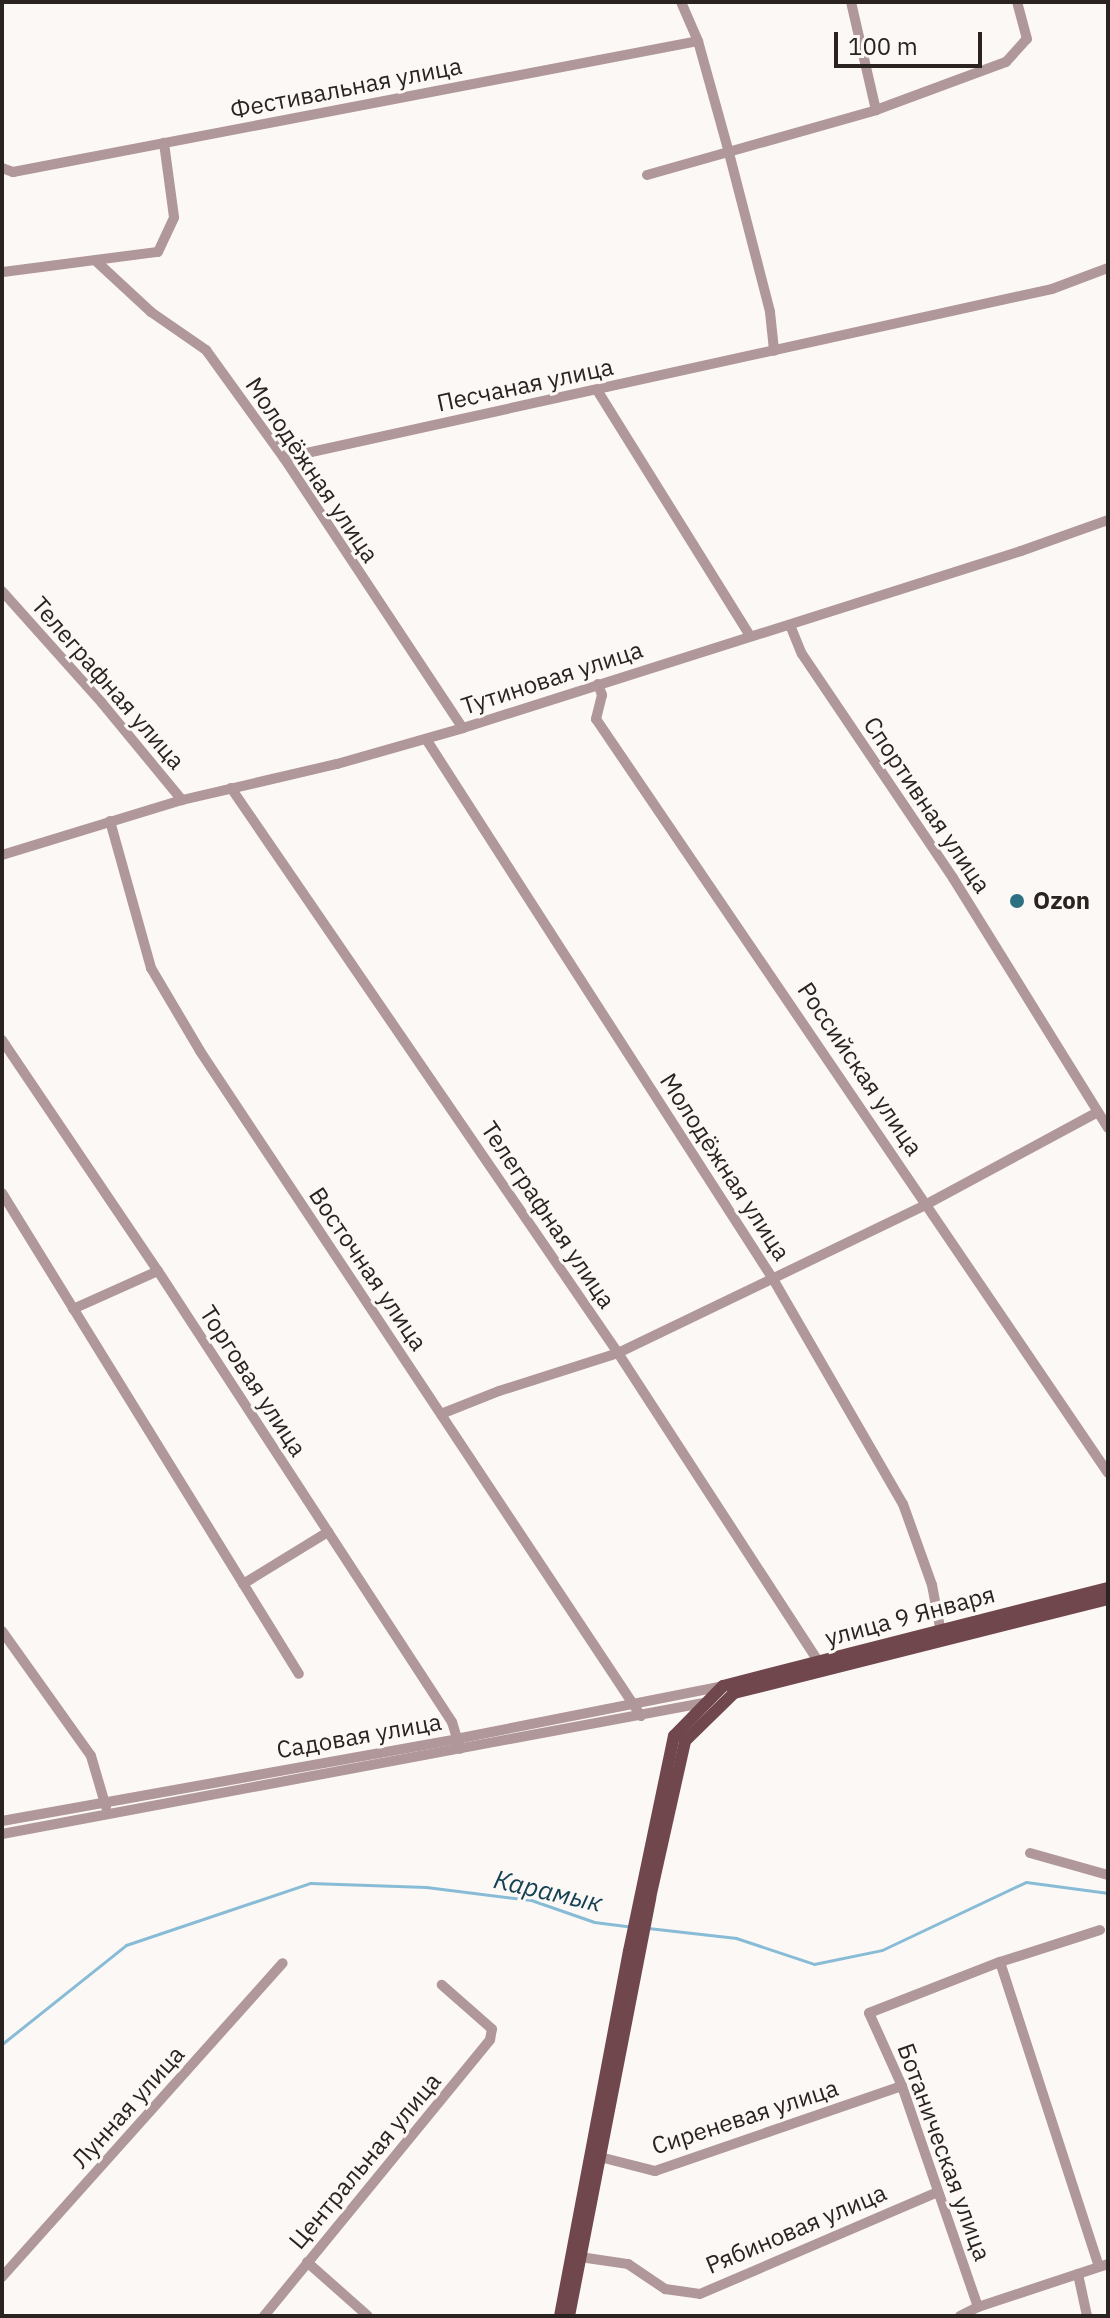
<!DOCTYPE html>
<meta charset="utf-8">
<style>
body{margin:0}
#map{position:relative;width:1110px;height:2318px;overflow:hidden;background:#fcf8f6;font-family:"IBM Plex Sans",sans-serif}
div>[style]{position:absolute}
.stream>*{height:3px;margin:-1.5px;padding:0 1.5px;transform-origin:1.5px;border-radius:1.5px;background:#88bcd6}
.minor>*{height:10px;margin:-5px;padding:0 5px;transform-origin:5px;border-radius:5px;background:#b09799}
.major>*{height:12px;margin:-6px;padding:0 6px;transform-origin:6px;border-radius:6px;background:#70474c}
.dots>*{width:22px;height:22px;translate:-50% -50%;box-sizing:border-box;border:4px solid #fcf8f6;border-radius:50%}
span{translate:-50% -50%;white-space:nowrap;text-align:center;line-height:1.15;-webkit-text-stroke:6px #fcf8f6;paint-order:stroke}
.street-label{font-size:24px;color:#2a2320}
.poi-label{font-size:24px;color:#2a2320;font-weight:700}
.left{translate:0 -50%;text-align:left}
.water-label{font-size:26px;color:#154154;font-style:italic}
.frame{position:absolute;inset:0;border:4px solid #2a2320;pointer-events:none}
.scale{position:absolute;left:834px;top:32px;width:148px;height:36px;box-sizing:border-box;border:4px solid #2a2320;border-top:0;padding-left:10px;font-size:24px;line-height:28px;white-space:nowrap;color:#2a2320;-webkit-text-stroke:6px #fcf8f6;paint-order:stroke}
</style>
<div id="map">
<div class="stream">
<i style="left:648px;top:1928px;width:89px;rotate:6.5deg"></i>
<i style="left:736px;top:1938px;width:82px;rotate:18.4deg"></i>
<i style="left:814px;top:1964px;width:69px;rotate:-11.6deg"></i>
<i style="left:882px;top:1950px;width:159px;rotate:-25.3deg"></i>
<i style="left:1026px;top:1882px;width:83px;rotate:7.6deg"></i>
<i style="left:2px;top:2044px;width:159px;rotate:-38.6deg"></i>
<i style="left:126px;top:1945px;width:194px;rotate:-18.6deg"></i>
<i style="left:310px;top:1883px;width:116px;rotate:2deg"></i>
<i style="left:426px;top:1887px;width:106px;rotate:7.1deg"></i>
<i style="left:531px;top:1900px;width:67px;rotate:19.2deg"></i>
<i style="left:594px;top:1922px;width:34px;rotate:7deg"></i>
</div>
<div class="minor">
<i style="left:681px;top:2px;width:43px;rotate:66.4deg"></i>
<i style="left:698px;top:41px;width:116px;rotate:74.5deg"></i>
<i style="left:729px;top:153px;width:164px;rotate:75.5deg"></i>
<i style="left:770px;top:312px;width:39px;rotate:84deg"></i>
<i style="left:851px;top:2px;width:111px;rotate:77deg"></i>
<i style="left:2px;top:168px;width:12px;rotate:20deg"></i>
<i style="left:13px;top:172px;width:697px;rotate:-10.83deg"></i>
<i style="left:647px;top:175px;width:238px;rotate:-15.8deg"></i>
<i style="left:876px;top:110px;width:139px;rotate:-20.3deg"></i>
<i style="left:1006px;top:62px;width:31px;rotate:-48deg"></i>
<i style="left:1027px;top:39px;width:38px;rotate:-105deg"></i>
<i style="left:97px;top:262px;width:74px;rotate:42.8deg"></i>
<i style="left:151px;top:312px;width:67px;rotate:34.6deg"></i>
<i style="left:206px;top:350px;width:133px;rotate:54.2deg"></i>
<i style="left:284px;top:458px;width:324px;rotate:56.5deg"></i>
<i style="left:3px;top:272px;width:156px;rotate:-7.4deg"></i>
<i style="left:158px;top:252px;width:38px;rotate:-65deg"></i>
<i style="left:174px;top:217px;width:75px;rotate:-97.7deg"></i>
<i style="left:597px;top:390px;width:290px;rotate:58.1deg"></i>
<i style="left:284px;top:458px;width:786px;rotate:-12.41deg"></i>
<i style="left:1052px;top:289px;width:60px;rotate:-20.6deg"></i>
<i style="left:2px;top:591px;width:150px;rotate:48.2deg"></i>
<i style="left:102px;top:703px;width:126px;rotate:50.5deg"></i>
<i style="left:790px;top:625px;width:31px;rotate:68deg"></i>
<i style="left:802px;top:654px;width:270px;rotate:56deg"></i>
<i style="left:953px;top:878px;width:294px;rotate:58.2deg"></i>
<i style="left:598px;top:684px;width:12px;rotate:70deg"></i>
<i style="left:602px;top:695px;width:25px;rotate:104deg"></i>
<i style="left:596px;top:719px;width:911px;rotate:55.82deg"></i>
<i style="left:426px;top:739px;width:642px;rotate:57.28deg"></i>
<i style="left:773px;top:1279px;width:260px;rotate:60deg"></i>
<i style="left:903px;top:1504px;width:86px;rotate:70.3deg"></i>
<i style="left:932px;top:1585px;width:54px;rotate:79.3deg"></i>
<i style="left:231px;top:788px;width:685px;rotate:55.59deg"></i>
<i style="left:618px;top:1353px;width:373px;rotate:57deg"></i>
<i style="left:110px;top:821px;width:153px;rotate:74.4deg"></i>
<i style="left:151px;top:968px;width:96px;rotate:59.4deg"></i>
<i style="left:200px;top:1051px;width:798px;rotate:56.45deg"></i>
<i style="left:2px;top:855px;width:188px;rotate:-17deg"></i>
<i style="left:182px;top:800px;width:159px;rotate:-13.1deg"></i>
<i style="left:337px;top:764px;width:131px;rotate:-15.9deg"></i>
<i style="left:463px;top:728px;width:585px;rotate:-17.6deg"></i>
<i style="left:1021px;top:551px;width:92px;rotate:-19.6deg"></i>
<i style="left:2px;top:1040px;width:279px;rotate:56deg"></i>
<i style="left:158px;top:1271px;width:538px;rotate:56.9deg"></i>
<i style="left:452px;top:1722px;width:28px;rotate:73deg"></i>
<i style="left:2px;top:1193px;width:565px;rotate:58.31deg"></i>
<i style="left:73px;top:1309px;width:93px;rotate:-24.1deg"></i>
<i style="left:441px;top:1414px;width:62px;rotate:-21.6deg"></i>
<i style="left:499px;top:1391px;width:125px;rotate:-17.7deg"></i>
<i style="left:618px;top:1353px;width:343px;rotate:-25.7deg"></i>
<i style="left:927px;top:1204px;width:194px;rotate:-28.3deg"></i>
<i style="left:243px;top:1584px;width:100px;rotate:-31.5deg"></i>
<i style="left:2px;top:1631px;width:153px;rotate:54.5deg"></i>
<i style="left:91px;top:1756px;width:53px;rotate:73.6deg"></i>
<i style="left:2px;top:1821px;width:461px;rotate:-10.2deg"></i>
<i style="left:456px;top:1739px;width:272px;rotate:-11.2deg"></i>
<i style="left:2px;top:1834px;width:718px;rotate:-10.59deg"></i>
<i style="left:1030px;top:1853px;width:81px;rotate:15.8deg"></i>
<i style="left:1000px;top:1962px;width:320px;rotate:72deg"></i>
<i style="left:600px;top:2157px;width:57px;rotate:14.3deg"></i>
<i style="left:655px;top:2171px;width:261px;rotate:-19deg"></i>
<i style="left:580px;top:2257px;width:49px;rotate:8.3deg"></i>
<i style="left:628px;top:2264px;width:45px;rotate:34deg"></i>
<i style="left:665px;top:2289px;width:35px;rotate:8deg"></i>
<i style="left:700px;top:2294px;width:259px;rotate:-23.2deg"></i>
<i style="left:307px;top:2262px;width:81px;rotate:41.5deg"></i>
<i style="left:1078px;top:2274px;width:43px;rotate:77.9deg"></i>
<i style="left:2px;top:2277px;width:421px;rotate:-48.2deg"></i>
<i style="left:978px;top:2307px;width:234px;rotate:-109deg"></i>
<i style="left:902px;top:2086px;width:80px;rotate:-114.3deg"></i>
<i style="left:869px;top:2013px;width:141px;rotate:-21.3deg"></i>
<i style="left:1000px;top:1962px;width:105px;rotate:-17.7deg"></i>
<i style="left:264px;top:2316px;width:357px;rotate:-50.7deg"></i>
<i style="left:490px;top:2040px;width:11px;rotate:-80deg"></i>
<i style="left:492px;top:2029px;width:67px;rotate:-138.7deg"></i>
<i style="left:960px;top:2316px;width:20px;rotate:-27deg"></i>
<i style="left:978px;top:2307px;width:137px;rotate:-18.3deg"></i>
</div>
<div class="major">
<i style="left:560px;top:2316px;width:371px;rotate:-79.3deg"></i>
<i style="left:629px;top:1951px;width:220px;rotate:-78.2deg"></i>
<i style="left:674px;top:1736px;width:70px;rotate:-45.6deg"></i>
<i style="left:723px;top:1686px;width:397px;rotate:-14.3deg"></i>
<i style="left:569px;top:2316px;width:426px;rotate:-79deg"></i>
<i style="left:650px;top:1898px;width:161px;rotate:-77.4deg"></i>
<i style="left:685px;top:1741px;width:69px;rotate:-44.4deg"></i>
<i style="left:734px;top:1693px;width:386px;rotate:-14.1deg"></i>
</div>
<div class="dots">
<i style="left:1017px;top:901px;background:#2d7081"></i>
</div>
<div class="street-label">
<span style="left:346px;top:88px;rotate:-11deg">Фестивальная улица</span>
<span style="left:525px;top:385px;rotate:-12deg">Песчаная улица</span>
<span style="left:312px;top:470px;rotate:56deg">Молодёжная улица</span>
<span style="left:552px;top:678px;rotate:-18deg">Тутиновая улица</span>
<span style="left:108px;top:683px;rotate:49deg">Телеграфная улица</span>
<span style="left:927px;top:805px;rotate:56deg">Спортивная улица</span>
<span style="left:860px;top:1069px;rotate:56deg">Российская улица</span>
<span style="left:725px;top:1167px;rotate:57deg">Молодёжная улица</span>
<span style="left:548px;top:1215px;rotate:56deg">Телеграфная улица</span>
<span style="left:368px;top:1269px;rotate:56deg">Восточная улица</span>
<span style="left:253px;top:1381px;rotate:57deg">Торговая улица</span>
<span style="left:910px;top:1616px;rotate:-15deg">улица 9 Января</span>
<span style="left:359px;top:1736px;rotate:-10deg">Садовая улица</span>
<span style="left:128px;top:2107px;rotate:-48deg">Лунная улица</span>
<span style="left:745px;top:2117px;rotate:-18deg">Сиреневая улица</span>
<span style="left:944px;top:2152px;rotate:70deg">Ботаническая улица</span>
<span style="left:365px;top:2161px;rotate:-50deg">Центральная улица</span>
<span style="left:796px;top:2229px;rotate:-23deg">Рябиновая улица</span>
</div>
<div class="poi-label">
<span class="left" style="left:1033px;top:901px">Ozon</span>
</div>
<div class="water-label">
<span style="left:548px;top:1891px;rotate:13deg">Карамык</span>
</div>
<div class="frame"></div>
<div class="scale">100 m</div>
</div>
